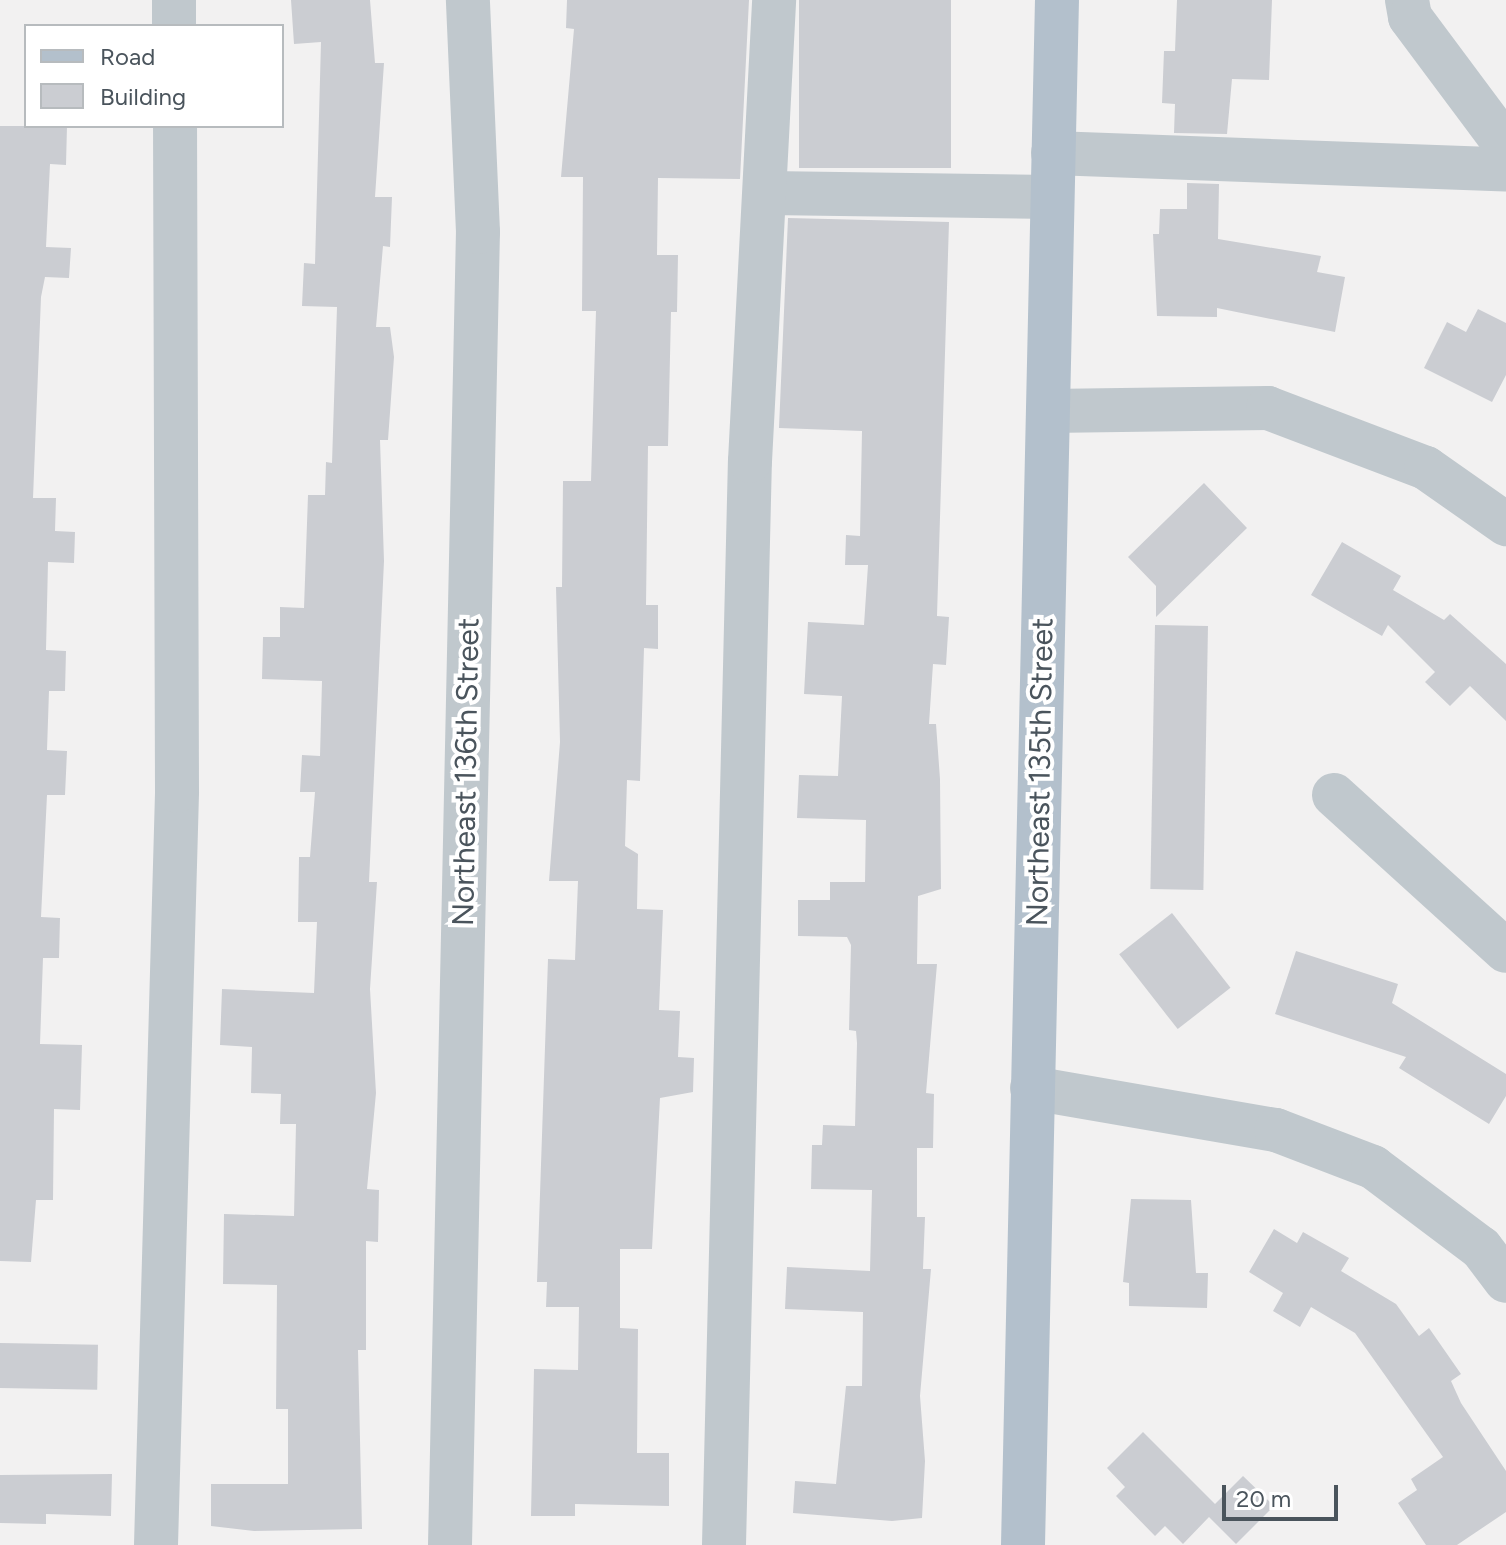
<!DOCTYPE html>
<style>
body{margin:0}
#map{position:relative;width:1506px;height:1545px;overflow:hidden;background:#f2f1f1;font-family:Figtree,sans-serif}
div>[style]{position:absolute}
.building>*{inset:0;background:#cbcdd2;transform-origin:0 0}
.minor>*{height:44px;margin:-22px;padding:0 22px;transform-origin:22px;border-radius:22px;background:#c0c8cd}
.major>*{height:44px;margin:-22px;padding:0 22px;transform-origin:22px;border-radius:22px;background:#b3c0cc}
span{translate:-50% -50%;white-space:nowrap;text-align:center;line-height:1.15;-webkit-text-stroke:8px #fff;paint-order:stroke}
.street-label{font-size:30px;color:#4a545c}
.legend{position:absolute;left:24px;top:24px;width:260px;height:104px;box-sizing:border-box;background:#fff;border:2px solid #b7bbbe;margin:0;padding:10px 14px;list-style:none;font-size:24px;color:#4a545c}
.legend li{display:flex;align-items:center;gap:16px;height:40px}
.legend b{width:40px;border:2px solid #b7bbbe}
.scale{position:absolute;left:1222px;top:1485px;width:116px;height:36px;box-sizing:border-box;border:4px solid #4a545c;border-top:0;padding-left:10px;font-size:24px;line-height:28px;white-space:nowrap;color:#4a545c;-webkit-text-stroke:6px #fff;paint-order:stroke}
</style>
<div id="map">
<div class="building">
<i style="clip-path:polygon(291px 0,370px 0,375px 63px,384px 63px,375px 197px,392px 197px,390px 247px,383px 246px,376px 327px,390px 327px,394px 357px,388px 440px,380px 440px,384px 561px,369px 882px,377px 882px,370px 989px,376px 1093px,367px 1189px,379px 1190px,378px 1242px,366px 1241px,366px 1350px,358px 1350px,362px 1529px,254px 1531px,211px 1526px,211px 1484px,288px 1484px,288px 1409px,276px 1409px,277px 1285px,223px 1284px,224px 1214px,294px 1216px,296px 1124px,280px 1124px,281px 1094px,251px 1093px,252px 1047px,220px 1045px,222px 989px,314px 993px,317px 922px,298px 922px,299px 857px,310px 857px,315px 792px,300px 792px,302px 755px,320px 756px,322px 681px,262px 679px,263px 637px,280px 637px,280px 607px,304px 608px,308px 495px,325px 495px,326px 462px,332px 463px,337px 307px,302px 306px,304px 263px,315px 264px,321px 42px,294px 44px)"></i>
<i style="clip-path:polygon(567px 0,749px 0,740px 179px,658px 178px,657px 255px,678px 255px,677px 312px,671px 312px,668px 446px,648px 446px,646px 605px,658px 605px,658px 649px,644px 648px,640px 781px,627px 780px,625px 846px,638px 854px,637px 909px,663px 910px,659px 1010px,680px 1011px,678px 1057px,694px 1058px,693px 1092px,660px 1098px,652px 1249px,620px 1249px,620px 1328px,638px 1329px,637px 1453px,669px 1453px,669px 1506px,575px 1504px,575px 1516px,531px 1516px,534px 1369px,578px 1370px,579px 1307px,546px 1307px,547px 1282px,537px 1282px,548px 959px,575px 960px,578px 881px,549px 881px,560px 742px,556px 587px,562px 587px,563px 481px,591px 481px,596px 311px,582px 311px,583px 177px,561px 177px,574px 29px,566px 28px)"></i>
<i style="left:799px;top:0;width:152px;height:168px"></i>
<i style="clip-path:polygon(1177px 0,1272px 0,1269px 80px,1232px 79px,1227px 134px,1174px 133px,1175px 104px,1162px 103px,1164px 51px,1175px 51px)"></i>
<i style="clip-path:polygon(0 126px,67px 126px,66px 165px,50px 164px,46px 247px,71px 248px,69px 278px,45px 277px,41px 297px,33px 498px,56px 498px,55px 531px,75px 532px,74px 563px,48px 562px,46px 650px,66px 651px,65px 691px,49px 691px,47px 750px,67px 751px,65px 795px,47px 795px,41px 917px,60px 918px,59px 958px,43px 958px,40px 1044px,82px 1045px,80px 1110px,54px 1109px,53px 1200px,36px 1200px,31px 1262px,0 1261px)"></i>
<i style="clip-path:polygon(1187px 183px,1219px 184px,1218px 239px,1321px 256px,1317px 272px,1345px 277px,1335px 332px,1217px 308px,1217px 317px,1157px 316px,1153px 234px,1159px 234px,1160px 209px,1187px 209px)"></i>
<i style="clip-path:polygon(788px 218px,949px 222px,937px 616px,949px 617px,946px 665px,933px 664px,929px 724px,936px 724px,940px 779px,941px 889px,918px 896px,917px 964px,937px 964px,926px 1093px,934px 1094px,933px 1148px,917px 1148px,917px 1217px,925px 1217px,923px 1269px,931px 1269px,920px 1396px,925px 1461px,922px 1518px,892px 1521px,793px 1513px,795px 1481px,836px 1484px,846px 1386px,862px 1386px,863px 1312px,785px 1309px,787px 1267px,870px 1271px,872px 1190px,811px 1189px,812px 1145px,822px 1145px,823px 1125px,855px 1126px,857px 1043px,856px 1031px,849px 1030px,851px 945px,847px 937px,798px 936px,798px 900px,830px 900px,830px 882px,865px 882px,866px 820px,797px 818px,799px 775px,838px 776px,842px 696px,804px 694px,808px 622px,864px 625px,868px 565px,845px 565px,846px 535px,860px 536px,862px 431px,779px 428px)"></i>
<i style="clip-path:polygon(1478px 309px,1506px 323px,1506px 375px,1492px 402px,1424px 368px,1447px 322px,1466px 332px)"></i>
<i style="clip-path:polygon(1204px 483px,1247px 528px,1156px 617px,1156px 586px,1128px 557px)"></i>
<i style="clip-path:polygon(1342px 542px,1401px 576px,1393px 590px,1444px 620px,1450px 614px,1506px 664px,1506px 721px,1470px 686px,1450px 706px,1425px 682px,1435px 672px,1388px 625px,1382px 636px,1311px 595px)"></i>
<i style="left:1155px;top:625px;width:53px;height:264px;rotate:1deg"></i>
<i style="left:1172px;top:913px;width:95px;height:67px;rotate:52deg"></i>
<i style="clip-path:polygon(1296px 951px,1398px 984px,1392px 1003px,1506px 1074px,1506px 1096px,1489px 1124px,1399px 1068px,1406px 1057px,1275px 1014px)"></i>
<i style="clip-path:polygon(1131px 1199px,1191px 1200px,1196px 1273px,1208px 1273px,1207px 1308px,1129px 1306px,1129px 1283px,1123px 1282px)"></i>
<i style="clip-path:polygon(1274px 1229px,1297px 1243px,1303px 1232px,1349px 1258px,1341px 1271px,1396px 1304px,1419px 1336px,1429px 1328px,1461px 1374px,1451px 1381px,1461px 1403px,1506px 1471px,1506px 1512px,1457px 1545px,1426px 1545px,1398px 1503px,1417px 1490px,1411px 1479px,1443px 1457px,1355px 1333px,1311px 1307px,1300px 1327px,1273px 1311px,1283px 1293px,1249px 1272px)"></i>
<i style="left:0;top:1343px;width:98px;height:45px;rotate:1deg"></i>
<i style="clip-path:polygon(1143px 1432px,1215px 1504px,1243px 1476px,1274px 1506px,1236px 1544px,1209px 1517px,1183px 1544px,1165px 1526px,1155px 1536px,1116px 1496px,1125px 1487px,1107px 1468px)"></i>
<i style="clip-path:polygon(112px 1474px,111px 1516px,46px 1514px,46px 1524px,0 1523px,0 1475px)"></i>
</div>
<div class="minor">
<i style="left:174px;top:0;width:26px;rotate:90deg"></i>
<i style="left:1407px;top:0;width:17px;rotate:80deg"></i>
<i style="left:1410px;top:17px;width:161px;rotate:53.3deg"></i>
<i style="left:1053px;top:153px;width:453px;rotate:2.1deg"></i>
<i style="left:768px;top:193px;width:284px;rotate:0.8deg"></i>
<i style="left:1048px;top:411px;width:220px;rotate:-0.8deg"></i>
<i style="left:1268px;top:408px;width:169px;rotate:20.8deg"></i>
<i style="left:1426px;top:468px;width:98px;rotate:35deg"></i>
<i style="left:1334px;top:795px;width:232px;rotate:42.2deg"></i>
<i style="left:1032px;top:1088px;width:248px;rotate:9.8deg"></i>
<i style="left:1276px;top:1130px;width:104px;rotate:20.9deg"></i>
<i style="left:1373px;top:1167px;width:135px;rotate:36.9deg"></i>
<i style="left:1481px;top:1248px;width:41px;rotate:52.9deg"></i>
<i style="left:156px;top:1545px;width:754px;rotate:-88.4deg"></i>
<i style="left:177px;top:791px;width:665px;rotate:-90.17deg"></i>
<i style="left:450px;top:1545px;width:1313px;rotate:-88.78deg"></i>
<i style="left:478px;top:232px;width:232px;rotate:-92.5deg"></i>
<i style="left:724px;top:1545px;width:1084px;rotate:-88.63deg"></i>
<i style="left:750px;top:461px;width:462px;rotate:-87deg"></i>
</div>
<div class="major">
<i style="left:1023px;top:1545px;width:1545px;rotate:-88.74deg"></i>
</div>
<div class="street-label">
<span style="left:466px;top:772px;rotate:-89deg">Northeast 136th Street</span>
<span style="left:1040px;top:772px;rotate:-89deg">Northeast 135th Street</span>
</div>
<ul class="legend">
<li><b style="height:10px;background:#b3c0cc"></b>Road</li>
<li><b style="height:22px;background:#cbcdd2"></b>Building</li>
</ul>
<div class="scale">20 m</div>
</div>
